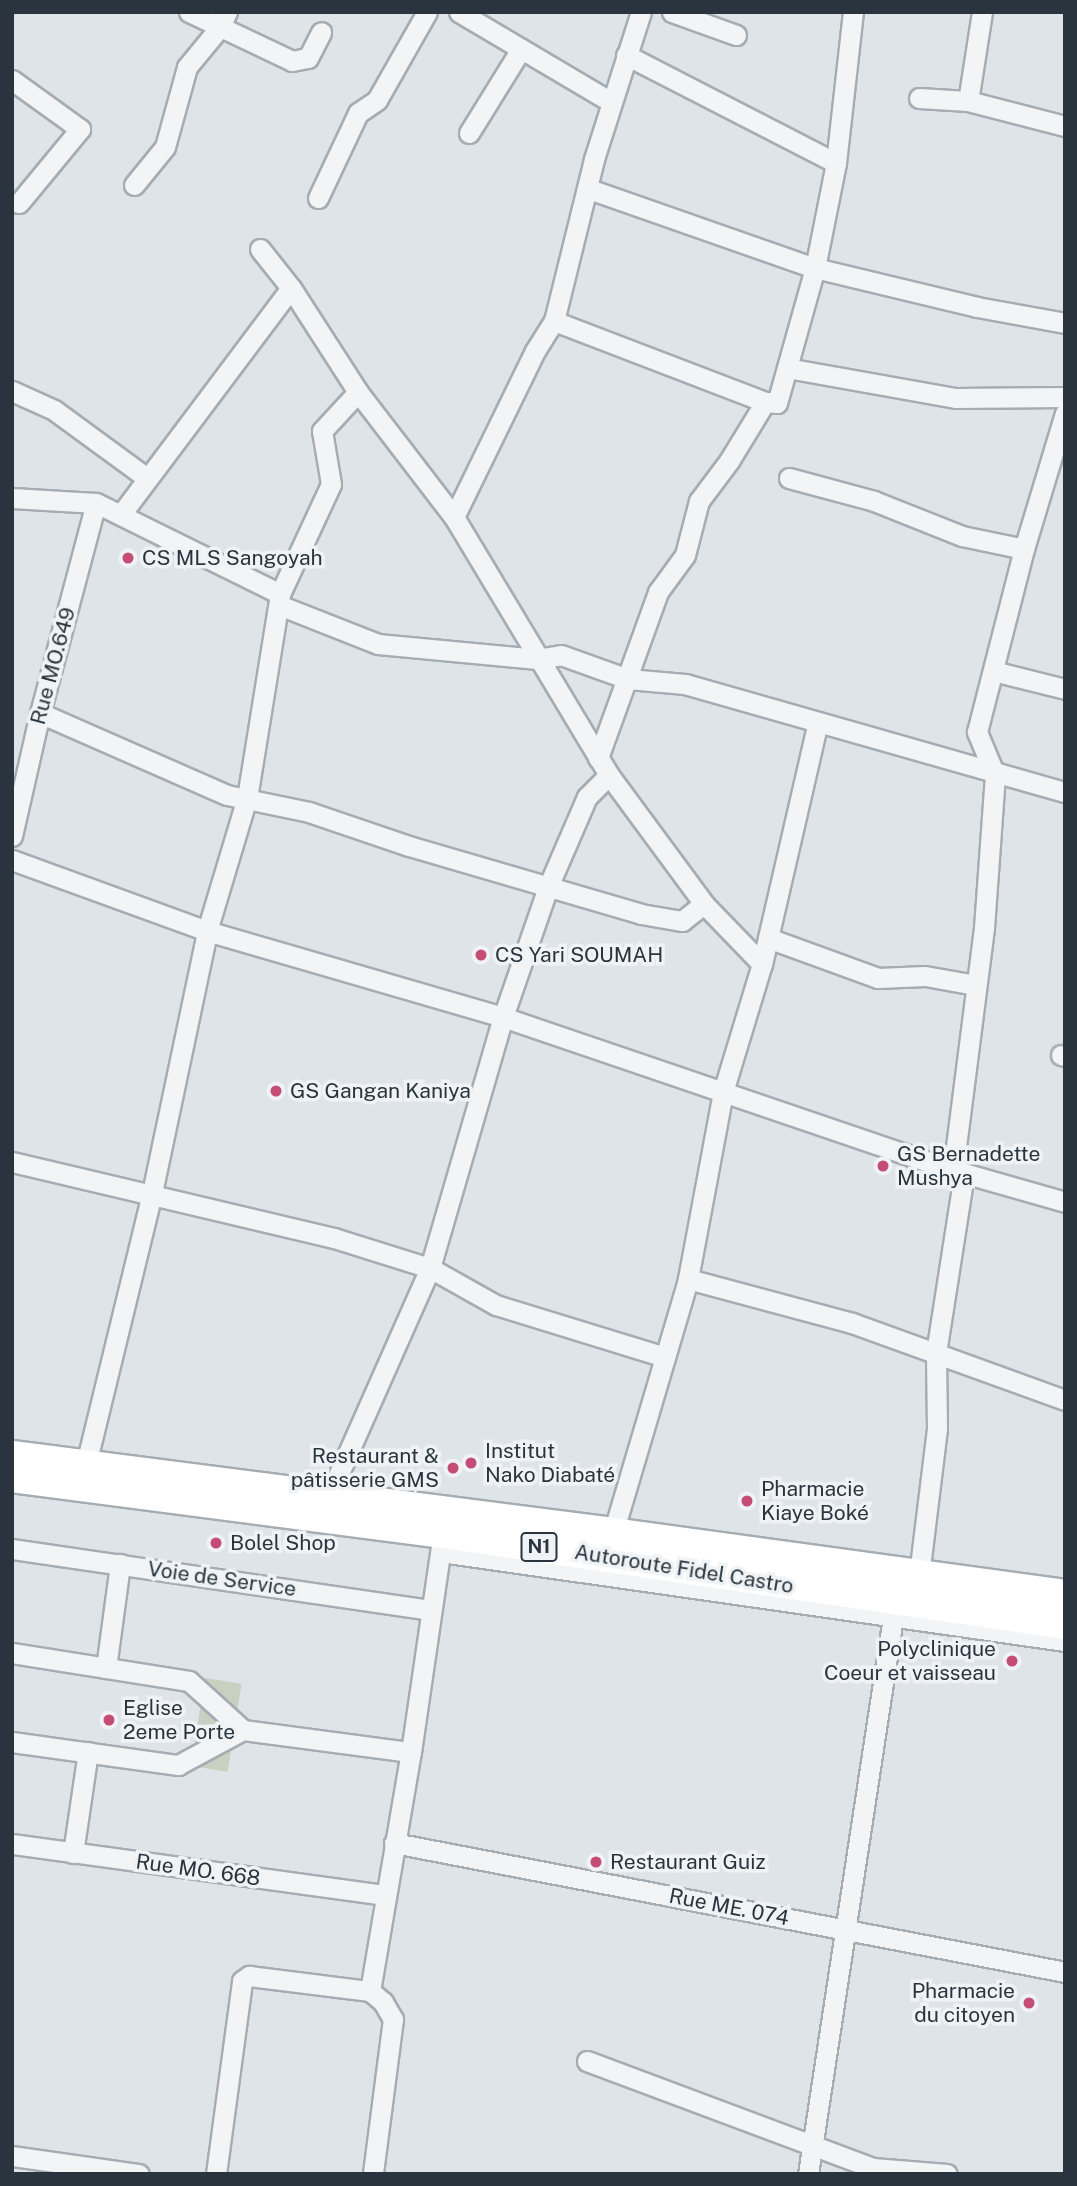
<!DOCTYPE html>
<meta charset="utf-8">
<style>
body{margin:0}
#map{position:relative;width:1077px;height:2186px;overflow:hidden;background:#dfe4e8;font-family:"Public Sans",sans-serif}
div>[style]{position:absolute}
.green>*{inset:0;background:#c8d1c1;transform-origin:0 0}
.roads{filter:drop-shadow(2px 0 #a5acb2) drop-shadow(-2px 0 #a5acb2) drop-shadow(0 2px #a5acb2) drop-shadow(0 -2px #a5acb2)}
.minor>*{height:19px;margin:-9.5px;padding:0 9.5px;transform-origin:9.5px;border-radius:9.5px;background:#f2f4f6}
.highway>*{height:30px;margin:-15px;padding:0 15px;transform-origin:15px;border-radius:15px;background:#fff}
.dots>*{width:19px;height:19px;translate:-50% -50%;box-sizing:border-box;border:4px solid #eff3f5;border-radius:50%}
span{translate:-50% -50%;white-space:nowrap;text-align:center;line-height:1.15;-webkit-text-stroke:7px #eff3f5;paint-order:stroke}
.shield-label span{padding:2px 5px;background:#eff3f5;border:2px solid;border-radius:5px;-webkit-text-stroke-width:0}
.shield-label{font-size:19px;color:#29343e;font-weight:700}
.poi-label{font-size:21px;color:#29343e}
.left{translate:0 -50%;text-align:left}
.right{translate:-100% -50%;text-align:right}
.street-label{font-size:21px;color:#29343e}
.frame{position:absolute;inset:0;border:14px solid #29343e;pointer-events:none}
</style>
<div id="map">
<div class="green">
<i style="left:205px;top:1678px;width:37px;height:89px;rotate:9deg"></i>
</div>
<div class="roads">
<div class="minor">
<i style="left:189px;top:12px;width:114px;rotate:25.4deg"></i>
<i style="left:292px;top:61px;width:16px;rotate:-11deg"></i>
<i style="left:308px;top:58px;width:29px;rotate:-63deg"></i>
<i style="left:459px;top:12px;width:177px;rotate:30.6deg"></i>
<i style="left:672px;top:12px;width:68px;rotate:19.8deg"></i>
<i style="left:982px;top:12px;width:90px;rotate:98.9deg"></i>
<i style="left:968px;top:101px;width:100px;rotate:14.5deg"></i>
<i style="left:626px;top:55px;width:236px;rotate:27.2deg"></i>
<i style="left:12px;top:80px;width:84px;rotate:35.8deg"></i>
<i style="left:80px;top:129px;width:96px;rotate:129.5deg"></i>
<i style="left:919px;top:98px;width:49px;rotate:3.5deg"></i>
<i style="left:469px;top:133px;width:99px;rotate:-58.2deg"></i>
<i style="left:134px;top:185px;width:49px;rotate:-50.8deg"></i>
<i style="left:165px;top:147px;width:83px;rotate:-74.6deg"></i>
<i style="left:187px;top:67px;width:52px;rotate:-50.5deg"></i>
<i style="left:220px;top:27px;width:17px;rotate:-65deg"></i>
<i style="left:589px;top:189px;width:239px;rotate:19.3deg"></i>
<i style="left:815px;top:268px;width:167px;rotate:13.5deg"></i>
<i style="left:977px;top:307px;width:89px;rotate:10.3deg"></i>
<i style="left:318px;top:198px;width:94px;rotate:-64.8deg"></i>
<i style="left:358px;top:113px;width:23px;rotate:-34deg"></i>
<i style="left:377px;top:100px;width:101px;rotate:-60.4deg"></i>
<i style="left:260px;top:249px;width:50px;rotate:51.5deg"></i>
<i style="left:291px;top:288px;width:124px;rotate:57.2deg"></i>
<i style="left:358px;top:392px;width:158px;rotate:52.5deg"></i>
<i style="left:454px;top:517px;width:301px;rotate:59deg"></i>
<i style="left:609px;top:775px;width:160px;rotate:53.6deg"></i>
<i style="left:704px;top:904px;width:83px;rotate:46deg"></i>
<i style="left:554px;top:321px;width:226px;rotate:21deg"></i>
<i style="left:765px;top:402px;width:12px;rotate:5deg"></i>
<i style="left:777px;top:403px;width:140px;rotate:-74.3deg"></i>
<i style="left:815px;top:268px;width:107px;rotate:-78.7deg"></i>
<i style="left:836px;top:163px;width:152px;rotate:-83.6deg"></i>
<i style="left:787px;top:368px;width:171px;rotate:10.1deg"></i>
<i style="left:955px;top:398px;width:110px;rotate:-0.5deg"></i>
<i style="left:12px;top:391px;width:46px;rotate:24.3deg"></i>
<i style="left:54px;top:410px;width:115px;rotate:36.2deg"></i>
<i style="left:789px;top:478px;width:88px;rotate:15.1deg"></i>
<i style="left:874px;top:501px;width:95px;rotate:21.7deg"></i>
<i style="left:962px;top:536px;width:63px;rotate:11.8deg"></i>
<i style="left:12px;top:498px;width:84px;rotate:3.4deg"></i>
<i style="left:122px;top:513px;width:281px;rotate:-53.1deg"></i>
<i style="left:454px;top:517px;width:185px;rotate:-64deg"></i>
<i style="left:535px;top:351px;width:36px;rotate:-58deg"></i>
<i style="left:554px;top:321px;width:167px;rotate:-76.1deg"></i>
<i style="left:594px;top:159px;width:154px;rotate:-72.3deg"></i>
<i style="left:279px;top:605px;width:106px;rotate:21.5deg"></i>
<i style="left:378px;top:644px;width:160px;rotate:5.4deg"></i>
<i style="left:537px;top:659px;width:24px;rotate:-9deg"></i>
<i style="left:561px;top:655px;width:71px;rotate:19.7deg"></i>
<i style="left:628px;top:679px;width:57px;rotate:5deg"></i>
<i style="left:685px;top:684px;width:395px;rotate:15.9deg"></i>
<i style="left:993px;top:671px;width:74px;rotate:14deg"></i>
<i style="left:40px;top:713px;width:204px;rotate:23.7deg"></i>
<i style="left:227px;top:795px;width:84px;rotate:11.7deg"></i>
<i style="left:309px;top:812px;width:106px;rotate:18.8deg"></i>
<i style="left:409px;top:846px;width:242px;rotate:16.3deg"></i>
<i style="left:641px;top:914px;width:42px;rotate:9.7deg"></i>
<i style="left:682px;top:921px;width:28px;rotate:-38deg"></i>
<i style="left:598px;top:758px;width:177px;rotate:-70.1deg"></i>
<i style="left:658px;top:592px;width:46px;rotate:-53.9deg"></i>
<i style="left:685px;top:555px;width:56px;rotate:-75.5deg"></i>
<i style="left:699px;top:501px;width:50px;rotate:-53.1deg"></i>
<i style="left:729px;top:461px;width:69px;rotate:-58.6deg"></i>
<i style="left:12px;top:836px;width:126px;rotate:-77.2deg"></i>
<i style="left:40px;top:713px;width:217px;rotate:-75.1deg"></i>
<i style="left:96px;top:503px;width:205px;rotate:26.3deg"></i>
<i style="left:12px;top:860px;width:208px;rotate:20deg"></i>
<i style="left:207px;top:931px;width:308px;rotate:16.2deg"></i>
<i style="left:503px;top:1017px;width:475px;rotate:18.8deg"></i>
<i style="left:953px;top:1170px;width:116px;rotate:15.9deg"></i>
<i style="left:768px;top:938px;width:117px;rotate:20deg"></i>
<i style="left:878px;top:978px;width:47px;rotate:-2.4deg"></i>
<i style="left:925px;top:976px;width:52px;rotate:10deg"></i>
<i style="left:1061px;top:1055px;width:4px;rotate:14deg"></i>
<i style="left:12px;top:1162px;width:331px;rotate:13.3deg"></i>
<i style="left:334px;top:1238px;width:101px;rotate:17.4deg"></i>
<i style="left:430px;top:1268px;width:76px;rotate:29.3deg"></i>
<i style="left:496px;top:1305px;width:177px;rotate:17.1deg"></i>
<i style="left:953px;top:1170px;width:244px;rotate:-82.7deg"></i>
<i style="left:984px;top:928px;width:153px;rotate:-85.9deg"></i>
<i style="left:995px;top:775px;width:47px;rotate:-112.7deg"></i>
<i style="left:977px;top:732px;width:189px;rotate:-75.6deg"></i>
<i style="left:1024px;top:549px;width:142px;rotate:-73.2deg"></i>
<i style="left:688px;top:1279px;width:170px;rotate:15deg"></i>
<i style="left:852px;top:1323px;width:226px;rotate:19.9deg"></i>
<i style="left:86px;top:1464px;width:279px;rotate:-76.3deg"></i>
<i style="left:152px;top:1193px;width:268px;rotate:-78.1deg"></i>
<i style="left:207px;top:931px;width:139px;rotate:-73.3deg"></i>
<i style="left:247px;top:798px;width:207px;rotate:-80.8deg"></i>
<i style="left:280px;top:594px;width:121px;rotate:-65.1deg"></i>
<i style="left:331px;top:484px;width:54px;rotate:-99.6deg"></i>
<i style="left:322px;top:431px;width:53px;rotate:-47.3deg"></i>
<i style="left:329px;top:1496px;width:249px;rotate:-66.1deg"></i>
<i style="left:430px;top:1268px;width:261px;rotate:-73.8deg"></i>
<i style="left:503px;top:1017px;width:138px;rotate:-70.9deg"></i>
<i style="left:548px;top:887px;width:98px;rotate:-66.6deg"></i>
<i style="left:587px;top:797px;width:31px;rotate:-45deg"></i>
<i style="left:613px;top:1533px;width:265px;rotate:-73.5deg"></i>
<i style="left:688px;top:1279px;width:190px;rotate:-79.4deg"></i>
<i style="left:723px;top:1092px;width:134px;rotate:-73.1deg"></i>
<i style="left:762px;top:964px;width:248px;rotate:-77deg"></i>
<i style="left:12px;top:1549px;width:423px;rotate:8.3deg"></i>
<i style="left:441px;top:1552px;width:630px;rotate:8.12deg"></i>
<i style="left:919px;top:1575px;width:148px;rotate:-83deg"></i>
<i style="left:937px;top:1428px;width:75px;rotate:-90.8deg"></i>
<i style="left:936px;top:1353px;width:181px;rotate:-81.1deg"></i>
<i style="left:12px;top:1653px;width:179px;rotate:9deg"></i>
<i style="left:189px;top:1681px;width:73px;rotate:42.2deg"></i>
<i style="left:106px;top:1668px;width:105px;rotate:-82.3deg"></i>
<i style="left:12px;top:1742px;width:168px;rotate:7.9deg"></i>
<i style="left:178px;top:1765px;width:74px;rotate:-28.3deg"></i>
<i style="left:243px;top:1730px;width:169px;rotate:7.5deg"></i>
<i style="left:394px;top:1843px;width:683px;rotate:10.88deg"></i>
<i style="left:12px;top:1844px;width:375px;rotate:7.8deg"></i>
<i style="left:73px;top:1853px;width:102px;rotate:-81.6deg"></i>
<i style="left:370px;top:1991px;width:242px;rotate:-80.3deg"></i>
<i style="left:411px;top:1752px;width:214px;rotate:-81.7deg"></i>
<i style="left:587px;top:2061px;width:305px;rotate:20.5deg"></i>
<i style="left:873px;top:2168px;width:74px;rotate:4.6deg"></i>
<i style="left:12px;top:2156px;width:128px;rotate:8.1deg"></i>
<i style="left:216px;top:2174px;width:195px;rotate:-82.3deg"></i>
<i style="left:242px;top:1981px;width:9px;rotate:-36deg"></i>
<i style="left:249px;top:1976px;width:122px;rotate:7.1deg"></i>
<i style="left:370px;top:1991px;width:17px;rotate:40deg"></i>
<i style="left:383px;top:2002px;width:20px;rotate:60deg"></i>
<i style="left:393px;top:2019px;width:156px;rotate:97.4deg"></i>
<i style="left:808px;top:2174px;width:563px;rotate:-81.32deg"></i>
</div>
<div class="highway">
<i style="left:12px;top:1456px;width:606px;rotate:7.3deg"></i>
<i style="left:613px;top:1533px;width:456px;rotate:7.8deg"></i>
<i style="left:12px;top:1477px;width:435px;rotate:7.4deg"></i>
<i style="left:443px;top:1533px;width:629px;rotate:8.32deg"></i>
</div>
</div>
<div class="dots">
<i style="left:128px;top:558px;background:#c54c74"></i>
<i style="left:481px;top:955px;background:#c54c74"></i>
<i style="left:276px;top:1091px;background:#c54c74"></i>
<i style="left:883px;top:1166px;background:#c54c74"></i>
<i style="left:471px;top:1463px;background:#c54c74"></i>
<i style="left:453px;top:1468px;background:#c54c74"></i>
<i style="left:747px;top:1501px;background:#c54c74"></i>
<i style="left:216px;top:1543px;background:#c54c74"></i>
<i style="left:1012px;top:1661px;background:#c54c74"></i>
<i style="left:109px;top:1720px;background:#c54c74"></i>
<i style="left:596px;top:1862px;background:#c54c74"></i>
<i style="left:1029px;top:2003px;background:#c54c74"></i>
</div>
<div class="shield-label">
<span style="left:539px;top:1547px">N1</span>
</div>
<div class="poi-label">
<span class="left" style="left:142px;top:558px">CS MLS Sangoyah</span>
<span class="left" style="left:495px;top:955px">CS Yari SOUMAH</span>
<span class="left" style="left:290px;top:1091px">GS Gangan Kaniya</span>
<span class="left" style="left:897px;top:1166px">GS Bernadette<br>Mushya</span>
<span class="left" style="left:485px;top:1463px">Institut<br>Nako Diabaté</span>
<span class="right" style="left:439px;top:1468px">Restaurant &amp;<br>pâtisserie GMS</span>
<span class="left" style="left:761px;top:1501px">Pharmacie<br>Kiaye Boké</span>
<span class="left" style="left:230px;top:1543px">Bolel Shop</span>
<span class="right" style="left:996px;top:1661px">Polyclinique<br>Coeur et vaisseau</span>
<span class="left" style="left:123px;top:1720px">Eglise<br>2eme Porte</span>
<span class="left" style="left:610px;top:1862px">Restaurant Guiz</span>
<span class="right" style="left:1015px;top:2003px">Pharmacie<br>du citoyen</span>
</div>
<div class="street-label">
<span style="left:53px;top:666px;rotate:-75deg">Rue MO.649</span>
<span style="left:684px;top:1569px;rotate:9deg">Autoroute Fidel Castro</span>
<span style="left:222px;top:1579px;rotate:8deg">Voie de Service</span>
<span style="left:198px;top:1870px;rotate:8deg">Rue MO. 668</span>
<span style="left:729px;top:1907px;rotate:11deg">Rue ME. 074</span>
</div>
<div class="frame"></div>
</div>
